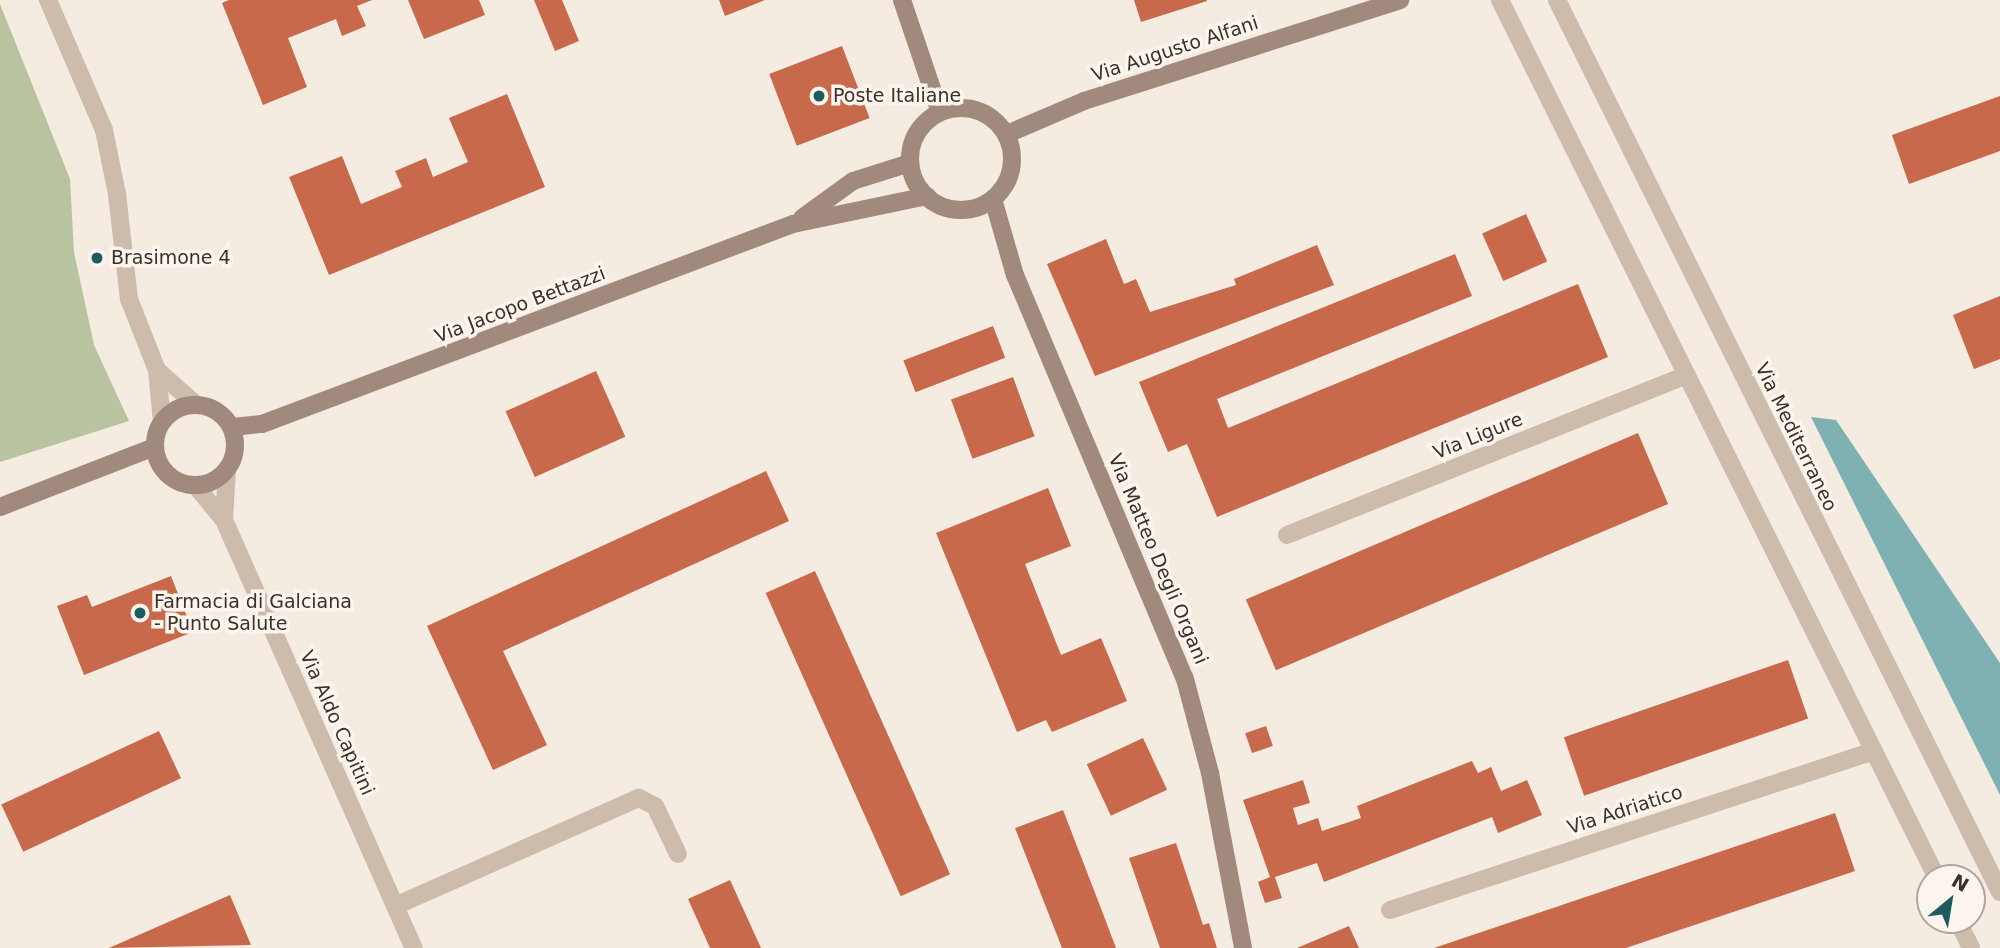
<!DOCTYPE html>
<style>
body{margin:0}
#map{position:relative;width:2000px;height:948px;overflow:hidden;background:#f4ebe1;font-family:"DejaVu Sans",sans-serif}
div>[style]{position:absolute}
.green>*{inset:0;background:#b8c4a0}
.water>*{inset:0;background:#7fb0b2}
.building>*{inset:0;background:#c8694b;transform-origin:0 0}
.street>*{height:18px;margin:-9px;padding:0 9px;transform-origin:9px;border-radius:9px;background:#cdbbac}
.secondary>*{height:18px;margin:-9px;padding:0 9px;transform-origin:9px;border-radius:9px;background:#a18a7d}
.secondary>.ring{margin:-9px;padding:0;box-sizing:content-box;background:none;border:18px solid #a18a7d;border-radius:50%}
.dots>*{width:19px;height:19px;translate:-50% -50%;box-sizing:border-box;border:4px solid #fbf5ee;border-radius:50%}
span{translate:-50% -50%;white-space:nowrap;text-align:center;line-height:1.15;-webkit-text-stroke:7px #fbf5ee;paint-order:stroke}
.street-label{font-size:19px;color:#3b302b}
.poi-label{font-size:19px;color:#3b302b}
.left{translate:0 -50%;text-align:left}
.north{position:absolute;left:1916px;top:864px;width:70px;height:70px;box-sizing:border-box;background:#fbf5ee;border:2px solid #aea6a0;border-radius:50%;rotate:30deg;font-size:19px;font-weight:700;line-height:28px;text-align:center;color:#3b302b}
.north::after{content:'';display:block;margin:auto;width:24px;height:32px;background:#1f5a5e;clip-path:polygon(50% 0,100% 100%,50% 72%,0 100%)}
</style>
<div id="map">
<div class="green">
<i style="clip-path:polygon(0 4px,70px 179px,74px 252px,94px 345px,129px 421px,0 462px)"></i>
</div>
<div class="water">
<i style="clip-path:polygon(1811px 417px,1836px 420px,2000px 663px,2000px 795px)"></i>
</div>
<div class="building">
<i style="clip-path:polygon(229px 0,372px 0,357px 6px,366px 26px,342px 36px,336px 19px,288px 38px,307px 87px,263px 105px,222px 3px)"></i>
<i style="clip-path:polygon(408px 0,479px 0,485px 15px,424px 39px)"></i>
<i style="clip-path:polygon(534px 0,562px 0,579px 41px,555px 51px)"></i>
<i style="clip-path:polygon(719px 0,765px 0,725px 16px)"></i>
<i style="clip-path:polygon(1134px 0,1207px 0,1207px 1px,1141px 22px)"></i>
<i style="left:842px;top:46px;width:77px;height:78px;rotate:69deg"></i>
<i style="clip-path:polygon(507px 94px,545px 187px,329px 275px,289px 177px,342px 156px,361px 204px,402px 187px,395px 171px,426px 158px,433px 177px,468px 162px,449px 118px)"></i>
<i style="clip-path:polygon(2000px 96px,2000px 151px,1909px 184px,1892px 135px)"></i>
<i style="left:1526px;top:214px;width:52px;height:48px;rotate:66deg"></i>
<i style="clip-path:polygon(1106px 239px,1124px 284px,1136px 279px,1150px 312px,1236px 285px,1234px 279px,1317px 245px,1334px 285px,1095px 376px,1047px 264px)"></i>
<i style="clip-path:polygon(1455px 254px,1472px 296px,1217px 399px,1228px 428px,1578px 284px,1608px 357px,1217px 517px,1187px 444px,1168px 452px,1139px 382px)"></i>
<i style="clip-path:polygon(2000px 296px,2000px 359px,1974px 369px,1953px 315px)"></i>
<i style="left:993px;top:326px;width:34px;height:96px;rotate:69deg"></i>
<i style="left:596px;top:371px;width:72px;height:99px;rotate:66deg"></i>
<i style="left:1013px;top:377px;width:63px;height:66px;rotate:70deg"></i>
<i style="left:1638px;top:433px;width:77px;height:426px;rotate:67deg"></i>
<i style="clip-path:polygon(766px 471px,789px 521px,503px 651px,547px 745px,493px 770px,427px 626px)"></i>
<i style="clip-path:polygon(1048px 488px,1071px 546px,1025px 564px,1061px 655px,1101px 638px,1127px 701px,1052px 732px,1046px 720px,1017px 732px,936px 533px)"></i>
<i style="left:815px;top:571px;width:332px;height:54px;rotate:66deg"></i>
<i style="clip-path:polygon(171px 576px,193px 632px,84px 675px,57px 606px,87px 595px,92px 607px)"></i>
<i style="left:1788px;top:660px;width:62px;height:237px;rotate:71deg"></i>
<i style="left:1266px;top:726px;width:21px;height:22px;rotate:71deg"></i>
<i style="left:159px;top:731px;width:52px;height:174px;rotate:65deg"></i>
<i style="left:1143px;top:738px;width:57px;height:62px;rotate:65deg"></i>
<i style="clip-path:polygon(1472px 761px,1478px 773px,1491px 767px,1501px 791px,1527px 780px,1542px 815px,1498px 833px,1492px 817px,1324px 882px,1317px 863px,1275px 877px,1282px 898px,1265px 903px,1258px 882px,1270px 877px,1243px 800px,1303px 780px,1310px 803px,1293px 808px,1298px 825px,1318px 818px,1322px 831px,1361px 818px,1357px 806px)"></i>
<i style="clip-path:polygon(1063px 810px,1102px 911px,1116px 948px,1062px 948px,1015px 828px)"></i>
<i style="clip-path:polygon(1835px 813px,1855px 871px,1626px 948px,1434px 948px)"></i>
<i style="clip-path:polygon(1176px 843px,1203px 925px,1209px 923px,1217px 948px,1160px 948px,1129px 858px)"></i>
<i style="clip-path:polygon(730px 880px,761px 948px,710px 948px,688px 899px)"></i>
<i style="clip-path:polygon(230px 895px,251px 945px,109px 948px)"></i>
<i style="clip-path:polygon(1349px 926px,1359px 948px,1297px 948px)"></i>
</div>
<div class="street">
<i style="left:48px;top:0;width:142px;rotate:66.7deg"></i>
<i style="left:104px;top:130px;width:65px;rotate:78.5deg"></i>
<i style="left:117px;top:194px;width:106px;rotate:83.5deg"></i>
<i style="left:129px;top:299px;width:76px;rotate:68.5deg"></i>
<i style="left:157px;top:370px;width:52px;rotate:84.5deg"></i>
<i style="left:1500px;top:0;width:981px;rotate:63.54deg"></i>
<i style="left:1557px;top:0;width:996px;rotate:63.59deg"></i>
<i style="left:157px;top:370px;width:51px;rotate:41.8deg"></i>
<i style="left:195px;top:485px;width:45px;rotate:50.4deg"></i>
<i style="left:224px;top:520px;width:468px;rotate:66.1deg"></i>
<i style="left:224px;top:520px;width:50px;rotate:-86.6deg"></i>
<i style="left:1287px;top:535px;width:429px;rotate:-21.8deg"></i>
<i style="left:395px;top:906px;width:267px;rotate:-23.9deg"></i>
<i style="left:639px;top:798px;width:18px;rotate:27deg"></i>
<i style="left:655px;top:806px;width:53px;rotate:64.4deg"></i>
<i style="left:1390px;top:910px;width:509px;rotate:-18.19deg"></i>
<i style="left:1957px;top:920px;width:31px;rotate:63deg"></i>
</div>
<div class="secondary">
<i style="left:902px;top:0;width:118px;rotate:71.3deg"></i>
<i class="ring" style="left:910px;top:108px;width:84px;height:84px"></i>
<i style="left:1007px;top:134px;width:84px;rotate:-23.2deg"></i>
<i style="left:1084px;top:101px;width:332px;rotate:-17.7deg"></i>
<i style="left:993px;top:199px;width:79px;rotate:73.9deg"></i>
<i style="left:1015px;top:275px;width:438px;rotate:67.2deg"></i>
<i style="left:1185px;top:679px;width:97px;rotate:75.1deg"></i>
<i style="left:1210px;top:773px;width:178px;rotate:79.3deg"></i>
<i style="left:802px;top:218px;width:63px;rotate:-36deg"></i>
<i style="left:853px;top:181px;width:60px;rotate:-17.5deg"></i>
<i class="ring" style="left:155px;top:405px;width:62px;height:62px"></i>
<i style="left:232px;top:427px;width:30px;rotate:-6deg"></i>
<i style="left:262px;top:424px;width:567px;rotate:-20.64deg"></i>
<i style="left:793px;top:224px;width:137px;rotate:-11.8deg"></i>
<i style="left:0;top:507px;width:166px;rotate:-21.2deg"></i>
</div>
<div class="dots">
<i style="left:819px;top:96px;background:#1f5a5e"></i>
<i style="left:97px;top:258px;background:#1f5a5e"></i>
<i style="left:140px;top:613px;background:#1f5a5e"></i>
</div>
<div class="street-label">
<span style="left:1175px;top:49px;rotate:-18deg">Via Augusto Alfani</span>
<span style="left:520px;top:305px;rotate:-21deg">Via Jacopo Bettazzi</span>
<span style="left:1478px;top:436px;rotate:-22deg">Via Ligure</span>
<span style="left:1796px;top:437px;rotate:64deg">Via Mediterraneo</span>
<span style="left:1158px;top:559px;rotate:67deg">Via Matteo Degli Organi</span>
<span style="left:337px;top:723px;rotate:66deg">Via Aldo Capitini</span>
<span style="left:1625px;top:810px;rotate:-18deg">Via Adriatico</span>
</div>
<div class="poi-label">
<span class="left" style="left:833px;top:96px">Poste Italiane</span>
<span class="left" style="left:111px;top:258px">Brasimone 4</span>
<span class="left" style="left:154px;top:613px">Farmacia di Galciana<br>- Punto Salute</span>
</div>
<div class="north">N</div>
</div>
